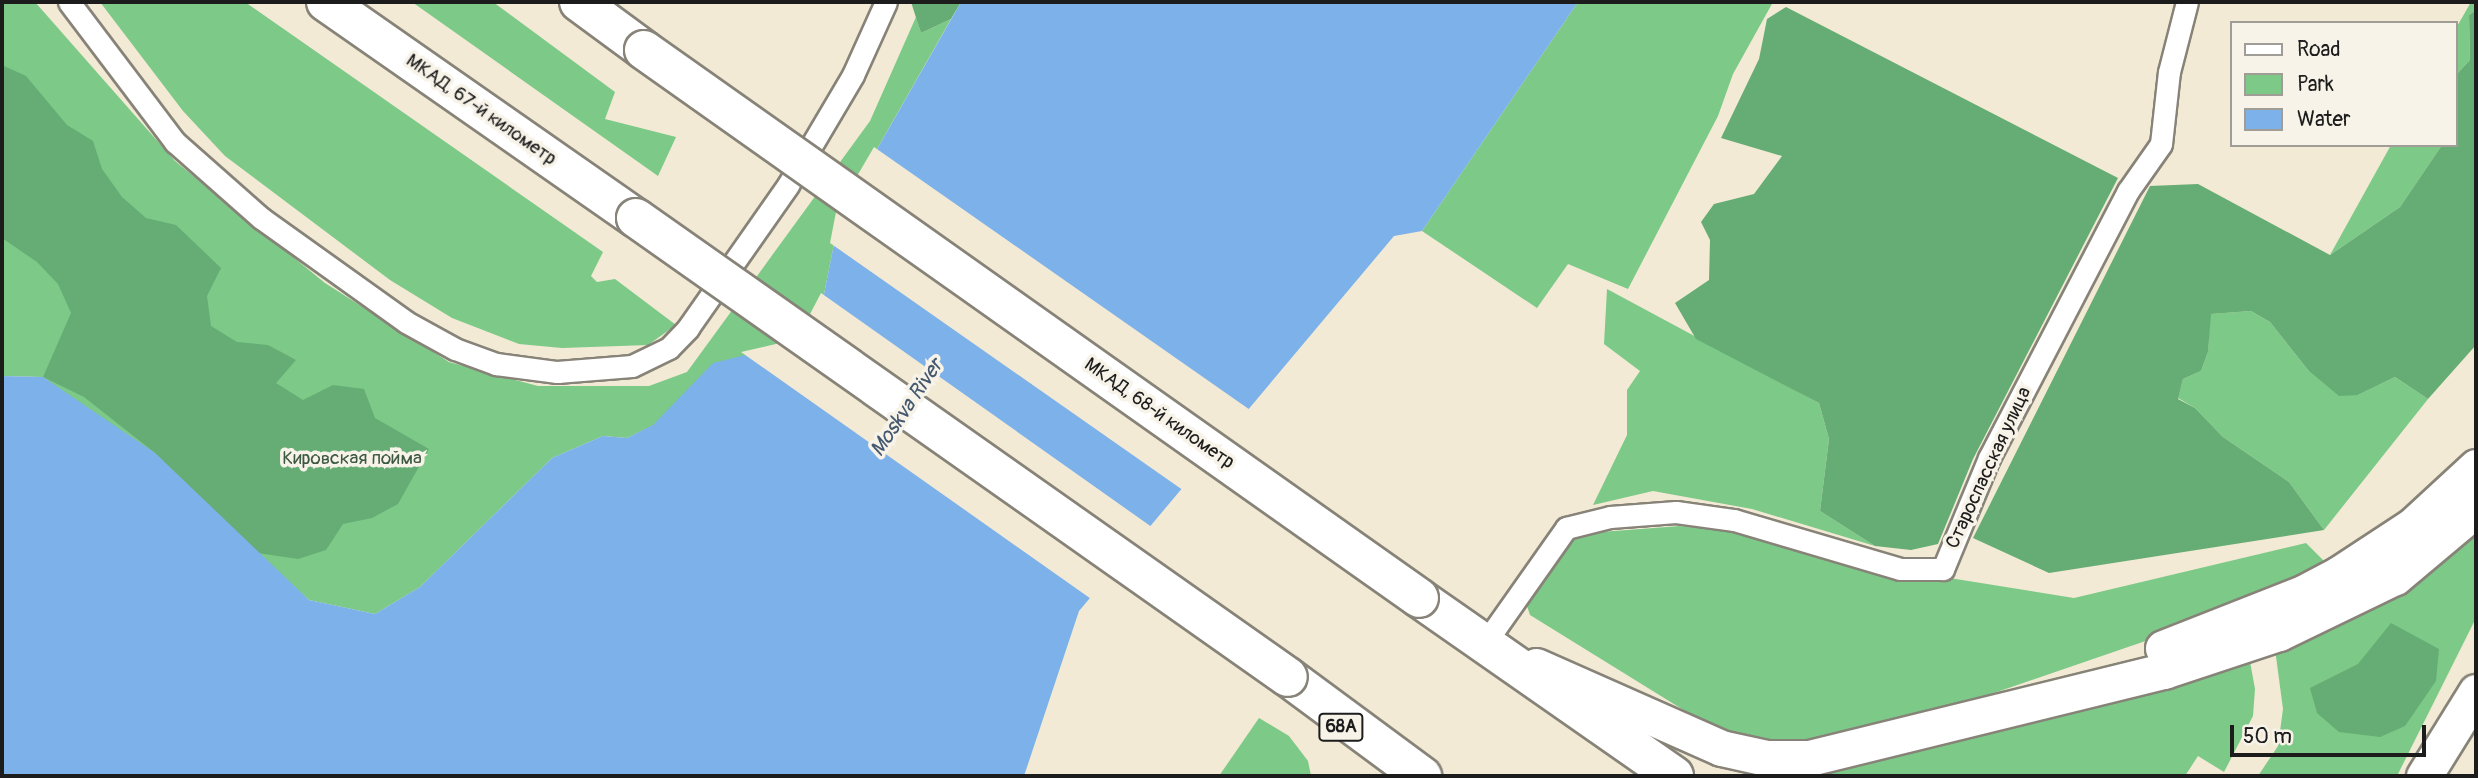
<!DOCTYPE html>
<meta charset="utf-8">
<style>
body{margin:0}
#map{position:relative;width:2478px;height:778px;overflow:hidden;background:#f2ead4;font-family:Pangolin,sans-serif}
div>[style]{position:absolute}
.green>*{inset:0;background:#7cc988}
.forest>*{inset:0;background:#65ad74}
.water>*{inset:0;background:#7db1ea}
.pier>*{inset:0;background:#f2ead4}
.roads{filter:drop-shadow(2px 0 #878378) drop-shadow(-2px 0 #878378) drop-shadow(0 2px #878378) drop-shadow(0 -2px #878378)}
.street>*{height:21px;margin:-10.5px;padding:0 10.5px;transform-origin:10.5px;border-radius:10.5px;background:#fff}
.primary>*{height:35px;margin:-17.5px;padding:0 17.5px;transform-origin:17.5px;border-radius:17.5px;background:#fff}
.highway>*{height:38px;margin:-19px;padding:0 19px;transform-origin:19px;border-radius:19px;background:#fff}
.bridges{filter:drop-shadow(2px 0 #878378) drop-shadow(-2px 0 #878378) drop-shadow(0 2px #878378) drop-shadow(0 -2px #878378)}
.highway-bridge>*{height:38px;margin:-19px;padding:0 19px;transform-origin:19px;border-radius:19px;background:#fff}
span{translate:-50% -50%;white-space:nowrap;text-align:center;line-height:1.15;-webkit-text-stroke:7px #f7f3e8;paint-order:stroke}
.shield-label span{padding:2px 5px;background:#f7f3e8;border:2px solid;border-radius:5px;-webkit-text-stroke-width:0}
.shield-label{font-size:18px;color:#1c1c1c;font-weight:700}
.street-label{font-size:19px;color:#1c1c1c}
.park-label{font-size:19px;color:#3e5942}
.water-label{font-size:21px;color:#43586e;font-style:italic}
.frame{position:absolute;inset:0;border:4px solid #1c1c1c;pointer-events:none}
.legend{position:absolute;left:2230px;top:21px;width:228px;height:126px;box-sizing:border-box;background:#f7f3e8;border:2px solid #9f9d96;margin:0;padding:9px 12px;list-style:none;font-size:21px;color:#1c1c1c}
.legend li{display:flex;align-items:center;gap:14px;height:35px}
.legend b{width:35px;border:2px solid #9f9d96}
.scale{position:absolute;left:2230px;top:725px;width:196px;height:32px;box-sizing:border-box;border:4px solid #1c1c1c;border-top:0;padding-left:9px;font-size:21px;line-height:24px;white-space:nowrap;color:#1c1c1c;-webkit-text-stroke:5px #f7f3e8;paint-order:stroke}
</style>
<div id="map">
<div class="green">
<i style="clip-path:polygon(2px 2px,35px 2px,175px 161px,325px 283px,449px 362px,538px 386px,649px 386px,687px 372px,870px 121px,916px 17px,921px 33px,951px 19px,840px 214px,824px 294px,799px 342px,681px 399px,654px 425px,627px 438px,603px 436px,552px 458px,420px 587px,375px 614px,309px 600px,258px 553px,43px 377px,2px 376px)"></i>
<i style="clip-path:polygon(100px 2px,245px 2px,603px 252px,591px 276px,597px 282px,615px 279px,676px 325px,648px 345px,562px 348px,519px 344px,452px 318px,390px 280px,225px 156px,183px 111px)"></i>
<i style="clip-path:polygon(412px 2px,493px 2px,615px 92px,605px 119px,676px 137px,658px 176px)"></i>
<i style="clip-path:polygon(1578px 2px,1773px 2px,1733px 74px,1718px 116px,1628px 289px,1568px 264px,1537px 308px,1422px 231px)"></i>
<i style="clip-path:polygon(2471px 2px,2476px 2px,2476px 10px,2469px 15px,2470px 60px,2455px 76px,2455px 30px)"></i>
<i style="clip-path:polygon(2391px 145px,2442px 145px,2400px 207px,2330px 255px)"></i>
<i style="clip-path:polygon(1607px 289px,1819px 403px,1829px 439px,1820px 511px,1875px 546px,1752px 509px,1653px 491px,1593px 505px,1627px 435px,1627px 390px,1640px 371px,1604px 344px)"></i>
<i style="clip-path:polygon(2251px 311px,2270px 322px,2308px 370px,2358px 395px,2395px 377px,2428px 399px,2324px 530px,2289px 482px,2223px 437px,2195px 408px,2178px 398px,2183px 379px,2201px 371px,2208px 352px,2210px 314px)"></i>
<i style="clip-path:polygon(2476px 525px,2476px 618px,2397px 776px,2258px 776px,2278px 746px,2283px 709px,2275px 649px,2351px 618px,2398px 591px)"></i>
<i style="clip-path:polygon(1680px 526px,1733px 532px,1900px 577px,1937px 576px,2074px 598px,2306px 543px,2328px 565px,2160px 636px,1892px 728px,1791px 746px,1753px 743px,1711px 727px,1530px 615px,1526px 603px,1574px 534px)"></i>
<i style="clip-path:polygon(2249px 656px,2255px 689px,2253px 716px,2224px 772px,2198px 756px,2185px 776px,1762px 776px,1754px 772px,1805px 775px,1863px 763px)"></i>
<i style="clip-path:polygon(1259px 718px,1289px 736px,1308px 761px,1311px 776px,1219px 776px)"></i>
</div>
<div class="forest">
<i style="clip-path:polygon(911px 2px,961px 2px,951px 19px,921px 33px)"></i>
<i style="clip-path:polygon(1786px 7px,2118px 178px,1973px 459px,1938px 544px,1911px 550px,1875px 546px,1820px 511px,1829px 439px,1819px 403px,1696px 339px,1675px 303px,1709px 280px,1710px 240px,1701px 222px,1714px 204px,1754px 194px,1782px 156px,1721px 138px,1759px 59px,1767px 19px)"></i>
<i style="clip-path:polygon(2476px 10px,2476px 345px,2428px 399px,2395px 377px,2358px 395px,2339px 396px,2308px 370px,2270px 322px,2251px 311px,2211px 314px,2208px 352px,2201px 371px,2183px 379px,2178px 399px,2195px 408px,2223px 437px,2289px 482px,2324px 530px,2049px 573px,1973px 538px,2150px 186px,2198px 184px,2330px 255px,2400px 207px,2442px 145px,2455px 145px,2455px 76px,2470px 60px,2469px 15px)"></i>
<i style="clip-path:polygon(2px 65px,26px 76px,67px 125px,93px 141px,102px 169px,122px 197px,146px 218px,176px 225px,221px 268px,207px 296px,211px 326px,237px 342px,268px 345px,296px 360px,276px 383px,303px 400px,333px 385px,364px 389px,375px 418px,429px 449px,398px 504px,372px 518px,343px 524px,326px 550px,298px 559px,258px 553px,155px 453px,84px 397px,43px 377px,71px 313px,58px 284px,37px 262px,2px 238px)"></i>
<i style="clip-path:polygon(2391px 623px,2439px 649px,2436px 681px,2405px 726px,2380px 737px,2339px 732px,2317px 713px,2310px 688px,2358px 664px)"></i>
</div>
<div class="water">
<i style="clip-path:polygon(961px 2px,1578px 2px,1422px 231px,1394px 236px,1079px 611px,1024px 776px,2px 776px,2px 376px,43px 377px,155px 453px,309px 600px,375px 614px,420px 587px,552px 458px,603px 436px,627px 438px,653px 425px,713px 363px,799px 342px,824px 294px,840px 214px)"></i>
</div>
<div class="pier">
<i style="clip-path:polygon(874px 147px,1253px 412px,1187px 493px,830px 243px,836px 212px)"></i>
<i style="clip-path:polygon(821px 293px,1156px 530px,1094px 601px,741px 352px,797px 339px)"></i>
</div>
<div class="roads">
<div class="street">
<i style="left:69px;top:2px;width:176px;rotate:52.9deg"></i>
<i style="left:175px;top:142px;width:115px;rotate:41.5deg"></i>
<i style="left:261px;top:218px;width:178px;rotate:35.6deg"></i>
<i style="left:406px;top:322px;width:56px;rotate:28.9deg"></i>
<i style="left:455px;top:349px;width:44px;rotate:20.1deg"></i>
<i style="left:496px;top:364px;width:62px;rotate:7.5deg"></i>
<i style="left:557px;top:372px;width:75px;rotate:-4.6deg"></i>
<i style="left:632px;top:366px;width:41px;rotate:-25.9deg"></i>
<i style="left:669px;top:348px;width:28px;rotate:-46deg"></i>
<i style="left:688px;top:328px;width:174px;rotate:-55deg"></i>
<i style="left:788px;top:185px;width:128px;rotate:-59.4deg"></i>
<i style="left:853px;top:75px;width:80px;rotate:-65.7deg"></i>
<i style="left:1485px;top:643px;width:141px;rotate:-54.8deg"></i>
<i style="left:1566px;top:528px;width:45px;rotate:-14deg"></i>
<i style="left:1610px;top:517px;width:66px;rotate:-4.3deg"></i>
<i style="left:1676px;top:512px;width:59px;rotate:7.9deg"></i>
<i style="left:1734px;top:520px;width:173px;rotate:16.4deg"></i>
<i style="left:1900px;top:569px;width:43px"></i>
<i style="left:1943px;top:569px;width:120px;rotate:-67.5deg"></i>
<i style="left:1989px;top:458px;width:301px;rotate:-62.5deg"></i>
<i style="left:2128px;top:191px;width:57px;rotate:-54.9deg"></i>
<i style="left:2161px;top:144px;width:72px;rotate:-83.7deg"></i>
<i style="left:2169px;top:72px;width:72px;rotate:-75.6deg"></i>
</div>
<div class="primary">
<i style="left:2163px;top:648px;width:153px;rotate:-21.5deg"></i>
<i style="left:2305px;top:592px;width:38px;rotate:-28deg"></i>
<i style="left:2339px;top:574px;width:87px;rotate:-33.3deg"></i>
<i style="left:2412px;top:526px;width:87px;rotate:-42.7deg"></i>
<i style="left:1536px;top:666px;width:202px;rotate:23.9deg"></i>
<i style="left:1721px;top:748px;width:46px;rotate:12.5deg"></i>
<i style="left:1766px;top:758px;width:43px"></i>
<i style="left:1809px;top:758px;width:366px;rotate:-13.8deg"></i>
<i style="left:2164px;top:671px;width:121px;rotate:-18.3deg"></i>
<i style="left:2279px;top:633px;width:129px;rotate:-25.8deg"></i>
<i style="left:2395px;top:577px;width:106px;rotate:-40deg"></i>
<i style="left:2424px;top:776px;width:99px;rotate:-58.2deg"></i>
</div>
<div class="highway">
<i style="left:326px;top:2px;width:378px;rotate:34.9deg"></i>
<i style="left:579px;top:2px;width:81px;rotate:36.4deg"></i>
<i style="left:1419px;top:598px;width:311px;rotate:34.9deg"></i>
<i style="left:1288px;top:677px;width:167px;rotate:36.5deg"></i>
</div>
</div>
<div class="bridges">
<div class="highway-bridge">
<i style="left:644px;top:50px;width:949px;rotate:35.26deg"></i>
<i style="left:636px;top:218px;width:797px;rotate:35.15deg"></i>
</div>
</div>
<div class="shield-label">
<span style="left:1341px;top:727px">68A</span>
</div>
<div class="street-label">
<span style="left:481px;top:110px;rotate:35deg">МКАД, 67-й километр</span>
<span style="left:1159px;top:414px;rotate:35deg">МКАД, 68-й километр</span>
<span style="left:1989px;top:468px;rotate:-65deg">Староспасская улица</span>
</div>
<div class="park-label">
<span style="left:352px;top:459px">Кировская пойма</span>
</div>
<div class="water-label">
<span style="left:907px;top:408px;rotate:-56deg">Moskva River</span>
</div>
<div class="frame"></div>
<ul class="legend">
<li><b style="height:9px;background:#fff"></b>Road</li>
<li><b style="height:19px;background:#7cc988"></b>Park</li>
<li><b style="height:19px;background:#7db1ea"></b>Water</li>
</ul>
<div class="scale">50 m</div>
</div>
